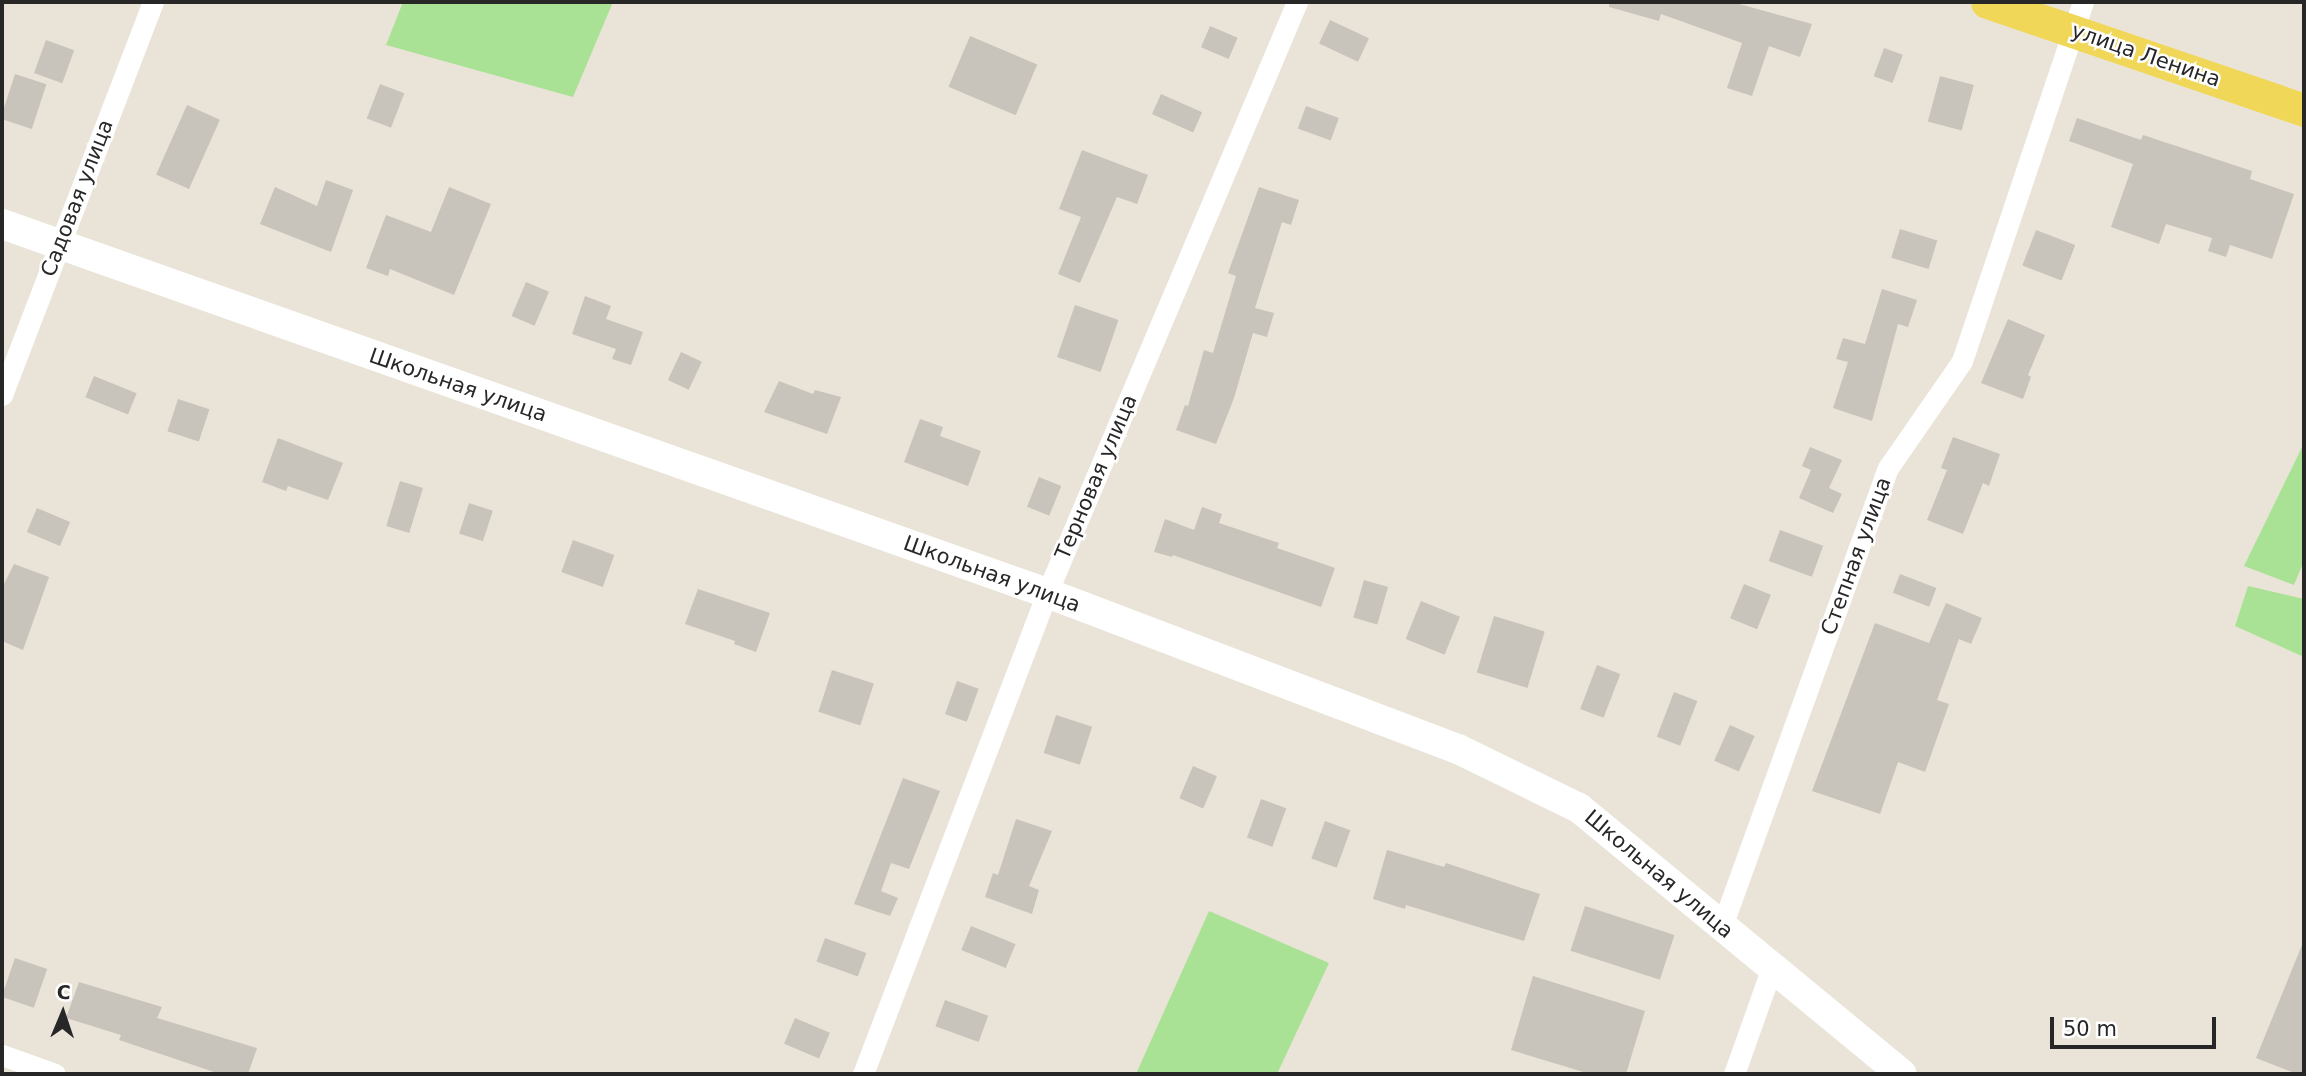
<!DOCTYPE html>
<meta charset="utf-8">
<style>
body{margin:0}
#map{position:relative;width:2306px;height:1076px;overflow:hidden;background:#eae4d8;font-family:"DejaVu Sans",sans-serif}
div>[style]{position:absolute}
.green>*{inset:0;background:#a9e294}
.building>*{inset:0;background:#c8c3bb;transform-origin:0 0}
.street>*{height:21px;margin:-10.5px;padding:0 10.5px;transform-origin:10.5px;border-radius:10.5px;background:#fff}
.secondary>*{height:30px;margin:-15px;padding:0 15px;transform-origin:15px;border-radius:15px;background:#fff}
.primary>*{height:33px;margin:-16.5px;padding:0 16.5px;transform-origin:16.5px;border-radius:16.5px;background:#f0d757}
span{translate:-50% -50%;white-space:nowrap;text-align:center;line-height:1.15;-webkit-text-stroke:5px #fff;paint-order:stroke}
.street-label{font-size:21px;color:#272727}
.frame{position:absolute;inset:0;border:4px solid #272727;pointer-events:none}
.north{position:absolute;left:28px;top:978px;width:70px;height:70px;-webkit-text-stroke:5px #fff;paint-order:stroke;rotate:2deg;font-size:19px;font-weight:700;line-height:28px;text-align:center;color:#272727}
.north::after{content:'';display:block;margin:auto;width:24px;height:32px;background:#272727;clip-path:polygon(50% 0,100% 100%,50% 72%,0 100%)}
.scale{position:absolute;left:2050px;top:1017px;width:166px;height:32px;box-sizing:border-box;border:4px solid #272727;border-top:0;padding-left:9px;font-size:21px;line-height:24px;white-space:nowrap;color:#272727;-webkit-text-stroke:5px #fff;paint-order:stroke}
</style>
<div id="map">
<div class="green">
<i style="clip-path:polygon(403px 2px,613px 2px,573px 97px,386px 45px)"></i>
<i style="clip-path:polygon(2304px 443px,2304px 561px,2294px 585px,2244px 566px)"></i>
<i style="clip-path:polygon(2248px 586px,2304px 599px,2304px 657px,2235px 626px)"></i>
<i style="clip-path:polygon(1209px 911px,1329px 963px,1277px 1074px,1136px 1074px)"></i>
</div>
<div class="building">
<i style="clip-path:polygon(1609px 2px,1732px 2px,1812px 24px,1800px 57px,1769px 46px,1752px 96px,1727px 88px,1742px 43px,1661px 14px,1659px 21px,1609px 7px)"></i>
<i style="left:1330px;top:20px;width:43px;height:26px;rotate:25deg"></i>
<i style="left:1210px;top:26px;width:30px;height:23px;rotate:23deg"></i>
<i style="left:970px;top:36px;width:73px;height:55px;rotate:23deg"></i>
<i style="left:46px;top:40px;width:30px;height:35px;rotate:20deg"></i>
<i style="left:1884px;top:48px;width:20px;height:30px;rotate:20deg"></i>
<i style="left:15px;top:74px;width:33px;height:47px;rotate:18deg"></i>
<i style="left:1940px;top:76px;width:35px;height:47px;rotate:15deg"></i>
<i style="left:380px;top:84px;width:26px;height:37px;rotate:21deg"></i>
<i style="left:1161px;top:94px;width:45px;height:22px;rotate:24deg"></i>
<i style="left:187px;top:105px;width:36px;height:76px;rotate:24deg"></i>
<i style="left:1306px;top:106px;width:35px;height:24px;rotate:20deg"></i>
<i style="clip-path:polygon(2077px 118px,2141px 140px,2143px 135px,2252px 171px,2250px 179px,2294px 194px,2272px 259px,2230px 245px,2226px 257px,2208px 251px,2212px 238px,2166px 224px,2159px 244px,2111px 227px,2133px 164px,2069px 141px)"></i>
<i style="clip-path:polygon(1082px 150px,1148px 175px,1137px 204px,1117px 197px,1080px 283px,1058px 274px,1081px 217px,1059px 209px)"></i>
<i style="clip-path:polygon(326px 180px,353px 190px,331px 252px,260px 224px,275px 187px,317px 206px)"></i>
<i style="clip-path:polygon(449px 187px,491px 204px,454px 295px,390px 269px,388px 276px,366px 268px,386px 215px,431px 232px)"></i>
<i style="clip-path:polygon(1259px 187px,1299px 200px,1291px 225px,1282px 222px,1255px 308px,1274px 313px,1267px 337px,1253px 333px,1234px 398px,1216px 444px,1176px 430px,1185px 405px,1188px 406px,1204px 350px,1213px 353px,1236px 276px,1228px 273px)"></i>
<i style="left:1900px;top:229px;width:39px;height:30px;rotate:17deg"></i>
<i style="left:2036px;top:230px;width:42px;height:38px;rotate:21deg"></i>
<i style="left:526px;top:282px;width:25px;height:37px;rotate:23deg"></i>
<i style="clip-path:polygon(1882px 289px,1917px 300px,1908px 327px,1898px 324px,1872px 421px,1833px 408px,1848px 362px,1836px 359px,1843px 338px,1865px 344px)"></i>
<i style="clip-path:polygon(585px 296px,611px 306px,606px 319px,643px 332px,631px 365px,612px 359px,616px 349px,572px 334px)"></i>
<i style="left:1075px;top:305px;width:46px;height:55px;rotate:19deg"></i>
<i style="clip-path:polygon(2008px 319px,2045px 335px,2028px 375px,2031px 377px,2023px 399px,1981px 383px)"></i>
<i style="left:681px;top:352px;width:23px;height:31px;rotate:25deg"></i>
<i style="left:94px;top:376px;width:46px;height:23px;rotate:22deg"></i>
<i style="clip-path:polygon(779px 381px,813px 394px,815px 390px,841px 397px,827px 434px,764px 412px)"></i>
<i style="left:178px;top:399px;width:33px;height:34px;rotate:18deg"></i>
<i style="clip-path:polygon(920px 419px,943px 427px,940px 436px,981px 451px,968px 486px,904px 462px)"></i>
<i style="clip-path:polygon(1953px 437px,2000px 454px,1989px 486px,1983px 483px,1963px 534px,1927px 520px,1947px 470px,1941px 468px)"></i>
<i style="clip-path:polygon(278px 438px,343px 463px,328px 500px,288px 486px,286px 491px,262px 482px)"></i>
<i style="clip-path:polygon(1810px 447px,1842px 460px,1829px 488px,1842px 494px,1833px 513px,1799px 498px,1811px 470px,1802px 466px)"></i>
<i style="left:1039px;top:477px;width:24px;height:32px;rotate:22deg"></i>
<i style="left:400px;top:481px;width:24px;height:47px;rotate:17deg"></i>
<i style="left:469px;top:503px;width:25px;height:32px;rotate:18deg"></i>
<i style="clip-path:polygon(1202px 507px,1222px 514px,1219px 523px,1279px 543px,1277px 548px,1335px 568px,1321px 607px,1173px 555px,1172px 557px,1154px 552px,1165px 519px,1194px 530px)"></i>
<i style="left:37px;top:508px;width:36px;height:26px;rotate:23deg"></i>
<i style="left:1780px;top:530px;width:46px;height:33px;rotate:20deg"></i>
<i style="left:573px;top:540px;width:44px;height:34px;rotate:20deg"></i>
<i style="clip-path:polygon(14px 564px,49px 577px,23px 650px,2px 641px,2px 588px)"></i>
<i style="left:1900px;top:574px;width:39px;height:20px;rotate:21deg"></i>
<i style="left:1364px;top:580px;width:25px;height:39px;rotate:16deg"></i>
<i style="left:1744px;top:584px;width:29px;height:37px;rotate:22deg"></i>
<i style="clip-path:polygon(698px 589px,770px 613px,756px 652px,734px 644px,735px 641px,685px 624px)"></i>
<i style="left:1421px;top:601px;width:42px;height:41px;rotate:22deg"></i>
<i style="clip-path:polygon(1946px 603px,1982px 618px,1971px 644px,1959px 639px,1937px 700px,1949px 704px,1925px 772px,1898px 762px,1880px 814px,1812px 791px,1875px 623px,1929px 643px)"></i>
<i style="left:1494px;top:616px;width:53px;height:59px;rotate:17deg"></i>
<i style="left:1597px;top:665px;width:25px;height:47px;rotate:21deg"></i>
<i style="left:832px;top:670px;width:44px;height:44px;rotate:18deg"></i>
<i style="left:957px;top:681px;width:23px;height:35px;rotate:20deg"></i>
<i style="left:1674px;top:692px;width:25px;height:48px;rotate:21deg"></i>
<i style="left:1056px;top:715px;width:38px;height:40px;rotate:18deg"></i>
<i style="left:1730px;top:725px;width:27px;height:39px;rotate:24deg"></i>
<i style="left:1193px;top:766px;width:26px;height:35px;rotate:23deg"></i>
<i style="clip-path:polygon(903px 778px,940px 791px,909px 869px,891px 863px,881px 891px,898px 898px,890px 916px,854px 904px)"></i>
<i style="left:1261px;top:799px;width:27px;height:41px;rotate:20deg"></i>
<i style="clip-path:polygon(1016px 819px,1052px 831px,1029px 886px,1039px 890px,1032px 914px,985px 897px,993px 873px,998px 875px)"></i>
<i style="left:1325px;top:821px;width:27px;height:40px;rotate:20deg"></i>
<i style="clip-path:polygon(1387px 850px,1444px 867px,1446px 863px,1540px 894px,1524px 941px,1406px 905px,1405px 909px,1373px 899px)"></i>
<i style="left:1585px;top:906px;width:94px;height:47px;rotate:18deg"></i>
<i style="left:971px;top:926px;width:48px;height:26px;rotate:22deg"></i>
<i style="left:825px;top:938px;width:44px;height:25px;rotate:20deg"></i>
<i style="clip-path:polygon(2304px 940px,2304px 1074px,2297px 1074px,2256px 1058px)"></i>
<i style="left:15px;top:958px;width:34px;height:41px;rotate:19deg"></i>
<i style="clip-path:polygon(1533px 976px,1645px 1011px,1626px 1074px,1590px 1074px,1511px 1050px)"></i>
<i style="clip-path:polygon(79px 982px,162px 1007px,157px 1018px,257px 1048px,248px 1074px,220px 1074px,119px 1040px,121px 1035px,66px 1018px)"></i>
<i style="left:945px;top:1000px;width:46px;height:28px;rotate:20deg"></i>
<i style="left:795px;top:1018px;width:38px;height:28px;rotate:23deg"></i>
</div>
<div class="street">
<i style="left:2px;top:395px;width:421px;rotate:-69deg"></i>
<i style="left:1722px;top:926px;width:487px;rotate:-70.1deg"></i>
<i style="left:1888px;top:468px;width:130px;rotate:-55.3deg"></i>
<i style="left:1962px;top:361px;width:379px;rotate:-71.4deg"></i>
<i style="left:2px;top:1055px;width:56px;rotate:19.7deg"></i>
<i style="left:863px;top:1074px;width:515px;rotate:-69.07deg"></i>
<i style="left:1047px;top:593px;width:642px;rotate:-67.07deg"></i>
<i style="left:1734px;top:1074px;width:114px;rotate:-70.4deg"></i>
</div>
<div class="secondary">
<i style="left:2px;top:224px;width:1108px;rotate:19.45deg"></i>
<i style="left:1047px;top:593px;width:440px;rotate:20.8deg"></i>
<i style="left:1458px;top:749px;width:135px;rotate:26deg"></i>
<i style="left:1579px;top:808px;width:418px;rotate:39.5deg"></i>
</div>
<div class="primary">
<i style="left:1987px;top:2px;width:335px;rotate:18.8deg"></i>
</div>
<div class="street-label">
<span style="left:2146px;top:55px;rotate:19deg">улица Ленина</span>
<span style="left:77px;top:198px;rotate:-69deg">Садовая улица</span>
<span style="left:458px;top:385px;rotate:19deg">Школьная улица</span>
<span style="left:1096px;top:477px;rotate:-67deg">Терновая улица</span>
<span style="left:1856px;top:556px;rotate:-70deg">Степная улица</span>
<span style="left:992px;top:574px;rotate:20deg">Школьная улица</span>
<span style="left:1659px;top:874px;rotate:40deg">Школьная улица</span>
</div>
<div class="frame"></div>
<div class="north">С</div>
<div class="scale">50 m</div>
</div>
